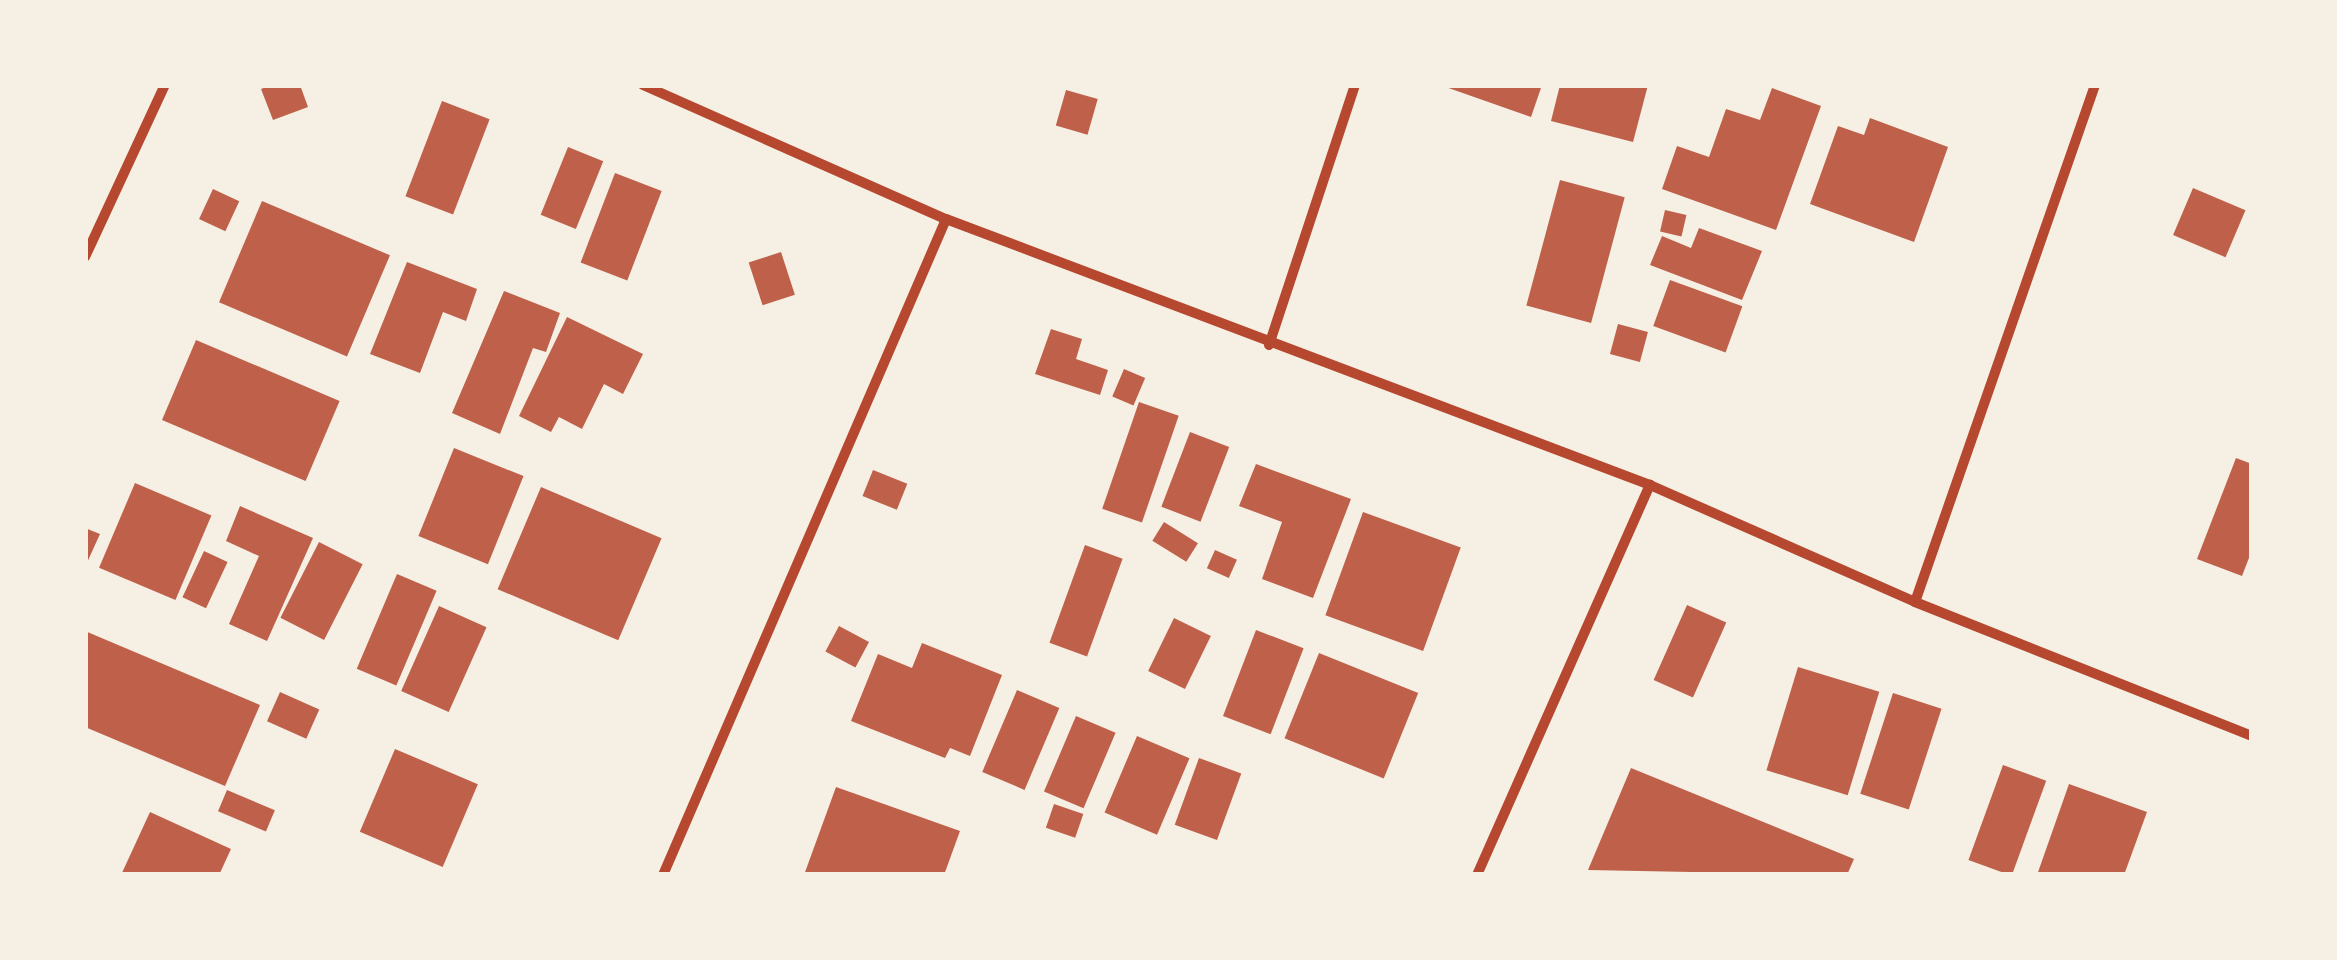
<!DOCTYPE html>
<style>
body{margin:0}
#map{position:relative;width:2337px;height:960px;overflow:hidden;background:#f6efe4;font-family:"Asap Condensed",sans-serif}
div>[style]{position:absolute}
.building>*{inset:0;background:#bf614a;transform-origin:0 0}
.minor>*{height:10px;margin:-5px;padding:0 5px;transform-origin:5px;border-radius:5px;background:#b5482f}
span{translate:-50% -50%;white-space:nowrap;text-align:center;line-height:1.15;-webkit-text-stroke:9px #f6efe4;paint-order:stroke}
.frame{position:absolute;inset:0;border:88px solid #f6efe4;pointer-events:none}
</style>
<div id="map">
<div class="building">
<i style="clip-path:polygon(271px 85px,300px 85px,308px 107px,273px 120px,261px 89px)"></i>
<i style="clip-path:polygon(1440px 85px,1542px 85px,1531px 117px)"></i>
<i style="clip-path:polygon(1560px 85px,1648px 85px,1633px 142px,1551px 121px)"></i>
<i style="clip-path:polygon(1772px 88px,1821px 106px,1776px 230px,1662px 189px,1677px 146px,1709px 157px,1726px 109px,1760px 120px)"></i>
<i style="left:1066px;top:90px;width:33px;height:37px;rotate:16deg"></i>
<i style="left:442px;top:101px;width:51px;height:102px;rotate:21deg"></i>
<i style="clip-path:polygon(1870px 118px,1948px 147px,1914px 242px,1810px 204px,1838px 126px,1864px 135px)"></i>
<i style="left:568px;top:147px;width:38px;height:73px;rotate:22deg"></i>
<i style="left:615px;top:173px;width:50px;height:96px;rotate:21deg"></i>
<i style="left:1560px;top:180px;width:67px;height:130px;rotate:15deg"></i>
<i style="left:2193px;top:188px;width:57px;height:51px;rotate:23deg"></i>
<i style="left:213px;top:189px;width:29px;height:33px;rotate:25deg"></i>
<i style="left:262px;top:201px;width:139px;height:110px;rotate:23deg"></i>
<i style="left:1665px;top:210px;width:22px;height:22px;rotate:13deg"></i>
<i style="clip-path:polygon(1699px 228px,1762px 251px,1742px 300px,1650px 265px,1662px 236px,1691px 248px)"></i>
<i style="left:781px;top:252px;width:45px;height:34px;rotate:72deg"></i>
<i style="clip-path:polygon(407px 262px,477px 289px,466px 321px,443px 312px,420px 373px,370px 354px)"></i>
<i style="left:1670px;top:280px;width:77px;height:49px;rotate:20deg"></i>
<i style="clip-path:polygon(504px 291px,560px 313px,546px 352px,533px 348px,500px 434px,452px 413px)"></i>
<i style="clip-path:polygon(567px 317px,643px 354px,623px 394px,604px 384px,582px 429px,559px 417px,551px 432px,519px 416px)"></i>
<i style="left:1618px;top:324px;width:31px;height:31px;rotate:15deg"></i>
<i style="clip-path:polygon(1051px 329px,1082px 339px,1076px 359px,1108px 370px,1100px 395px,1035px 374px)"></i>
<i style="left:196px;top:340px;width:156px;height:87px;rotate:23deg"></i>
<i style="left:1124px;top:369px;width:23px;height:30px;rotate:23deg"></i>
<i style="left:1139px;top:402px;width:42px;height:113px;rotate:19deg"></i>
<i style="left:1190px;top:432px;width:42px;height:80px;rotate:21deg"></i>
<i style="left:454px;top:448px;width:75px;height:95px;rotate:22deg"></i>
<i style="clip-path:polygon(2236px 458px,2252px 464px,2252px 550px,2242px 576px,2197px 559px)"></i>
<i style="clip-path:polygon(1256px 464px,1351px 499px,1313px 598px,1262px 579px,1282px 522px,1239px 506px)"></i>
<i style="left:873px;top:470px;width:37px;height:28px;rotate:22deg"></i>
<i style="left:135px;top:483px;width:83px;height:92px;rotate:23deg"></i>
<i style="left:541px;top:487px;width:131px;height:111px;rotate:23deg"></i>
<i style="clip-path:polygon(240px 506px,313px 538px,267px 641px,229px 624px,259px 556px,226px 541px)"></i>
<i style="left:1363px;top:512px;width:104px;height:110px;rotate:20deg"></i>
<i style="left:1164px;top:522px;width:40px;height:22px;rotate:32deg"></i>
<i style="clip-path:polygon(85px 528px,100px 534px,85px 567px)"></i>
<i style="left:319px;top:542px;width:49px;height:85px;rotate:27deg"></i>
<i style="left:1085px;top:545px;width:40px;height:104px;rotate:20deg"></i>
<i style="left:1215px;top:550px;width:24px;height:20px;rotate:24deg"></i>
<i style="left:204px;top:551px;width:26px;height:51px;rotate:25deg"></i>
<i style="left:397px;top:574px;width:43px;height:103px;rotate:23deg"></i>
<i style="left:1687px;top:605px;width:43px;height:82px;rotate:24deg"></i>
<i style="left:439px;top:606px;width:52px;height:93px;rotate:24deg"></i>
<i style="left:1174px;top:618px;width:41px;height:59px;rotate:26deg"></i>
<i style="left:839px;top:626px;width:34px;height:29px;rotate:28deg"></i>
<i style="left:1256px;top:630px;width:51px;height:92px;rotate:21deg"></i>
<i style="clip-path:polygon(85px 631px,260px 705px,225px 786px,85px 727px)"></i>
<i style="clip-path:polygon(922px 643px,1002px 675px,970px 756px,950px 748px,945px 758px,851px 721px,878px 654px,912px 668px)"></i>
<i style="left:1319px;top:653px;width:107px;height:92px;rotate:22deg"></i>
<i style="left:1798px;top:667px;width:85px;height:108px;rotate:17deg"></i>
<i style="left:1017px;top:690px;width:46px;height:89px;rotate:23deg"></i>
<i style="left:280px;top:692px;width:43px;height:32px;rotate:24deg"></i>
<i style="left:1893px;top:693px;width:51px;height:106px;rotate:18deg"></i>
<i style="left:1076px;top:716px;width:43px;height:82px;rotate:23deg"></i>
<i style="left:1137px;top:736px;width:57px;height:83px;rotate:23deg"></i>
<i style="left:395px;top:749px;width:90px;height:90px;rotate:23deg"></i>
<i style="left:1199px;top:758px;width:45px;height:71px;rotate:20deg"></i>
<i style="left:2003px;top:765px;width:46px;height:101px;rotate:20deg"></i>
<i style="clip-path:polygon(1631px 768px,1854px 859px,1847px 875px,1588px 870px)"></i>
<i style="clip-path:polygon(2069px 784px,2147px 812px,2124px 875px,2037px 875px)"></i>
<i style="clip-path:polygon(836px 787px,960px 831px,944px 875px,804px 875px)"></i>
<i style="left:227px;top:790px;width:52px;height:23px;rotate:23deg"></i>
<i style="left:1054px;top:804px;width:31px;height:25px;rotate:19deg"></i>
<i style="clip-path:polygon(150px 812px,231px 849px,219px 875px,121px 875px)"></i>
</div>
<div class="minor">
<i style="left:643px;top:85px;width:331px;rotate:23.9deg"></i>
<i style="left:946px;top:219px;width:753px;rotate:20.7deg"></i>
<i style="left:1650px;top:485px;width:290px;rotate:23.8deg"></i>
<i style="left:1915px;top:602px;width:363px;rotate:21.7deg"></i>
<i style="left:85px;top:257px;width:190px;rotate:-65.1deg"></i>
<i style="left:1269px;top:345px;width:274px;rotate:-71.7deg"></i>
<i style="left:1915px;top:602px;width:547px;rotate:-70.8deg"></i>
<i style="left:663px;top:875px;width:714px;rotate:-66.66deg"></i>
<i style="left:1477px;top:875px;width:427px;rotate:-66.1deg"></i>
</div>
<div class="frame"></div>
</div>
